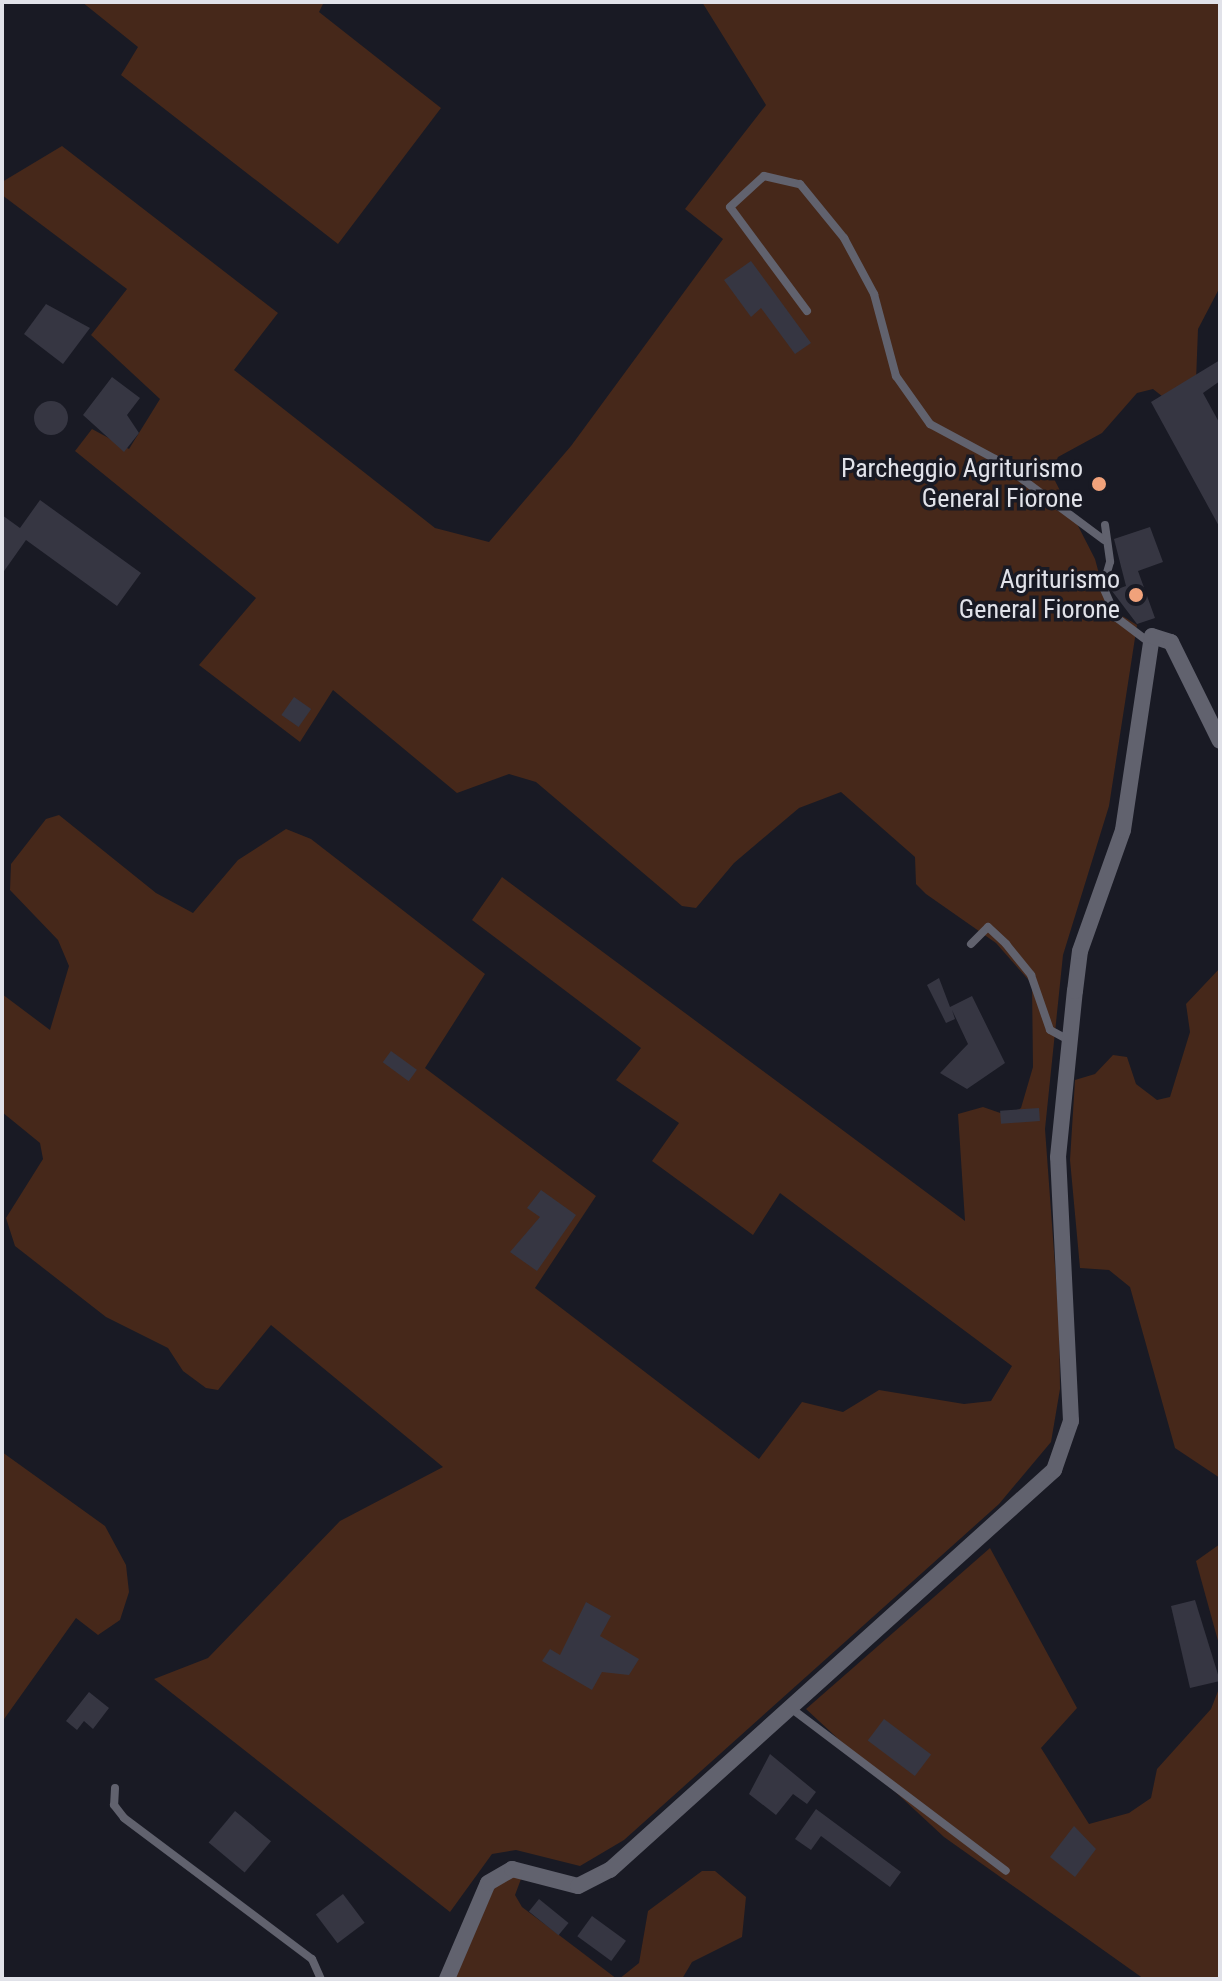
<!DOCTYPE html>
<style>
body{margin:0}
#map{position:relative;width:1222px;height:1981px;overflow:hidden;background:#191a24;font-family:"Roboto Condensed",sans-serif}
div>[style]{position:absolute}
.green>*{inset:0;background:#46281a}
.building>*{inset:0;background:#363642;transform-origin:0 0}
.round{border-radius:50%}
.lane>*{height:8px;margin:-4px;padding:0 4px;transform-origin:4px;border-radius:4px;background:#61626e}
.street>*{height:16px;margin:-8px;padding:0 8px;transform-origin:8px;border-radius:8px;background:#61626e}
.dots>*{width:22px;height:22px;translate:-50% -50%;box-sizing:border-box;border:4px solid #191a24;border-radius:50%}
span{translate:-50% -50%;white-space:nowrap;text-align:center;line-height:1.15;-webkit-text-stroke:7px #191a24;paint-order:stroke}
.poi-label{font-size:26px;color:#e1e2e9}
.right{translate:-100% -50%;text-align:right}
.frame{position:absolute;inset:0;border:4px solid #e1e2e9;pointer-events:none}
</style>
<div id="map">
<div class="green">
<i style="clip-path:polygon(82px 2px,324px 2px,319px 12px,441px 108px,338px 244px,121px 75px,138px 47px)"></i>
<i style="clip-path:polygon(702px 2px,1220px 2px,1220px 287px,1198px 329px,1196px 381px,1177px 408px,1153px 389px,1137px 393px,1102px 433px,1058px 457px,1051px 473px,1095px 559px,1108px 607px,1137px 625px,1109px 806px,1063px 955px,1045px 1129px,1059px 1320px,1060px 1389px,1051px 1442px,999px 1504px,624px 1840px,580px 1866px,516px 1850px,492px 1854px,450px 1912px,154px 1679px,208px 1658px,340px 1521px,443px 1467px,271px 1325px,218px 1390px,206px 1388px,183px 1371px,168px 1348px,106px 1317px,15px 1246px,6px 1218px,43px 1159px,40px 1143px,2px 1112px,2px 994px,50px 1030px,69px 966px,58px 940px,10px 890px,11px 864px,46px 819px,59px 815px,156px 893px,193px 913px,238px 860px,286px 829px,311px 839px,485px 974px,425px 1068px,596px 1196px,535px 1288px,759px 1459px,802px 1402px,843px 1412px,879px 1390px,964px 1404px,991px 1401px,1012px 1366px,780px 1193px,753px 1235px,652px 1161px,679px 1123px,616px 1080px,641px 1048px,472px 920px,502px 877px,965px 1221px,958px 1114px,983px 1107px,1009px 1116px,1021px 1108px,1033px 1067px,1032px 984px,996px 943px,926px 894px,916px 884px,915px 857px,841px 792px,799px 808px,734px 863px,696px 908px,682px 906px,536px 782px,509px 774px,457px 793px,333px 690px,300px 742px,199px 665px,256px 598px,75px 451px,92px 429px,129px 449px,160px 399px,91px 335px,127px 289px,2px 195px,2px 182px,62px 146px,278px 313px,234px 370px,435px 528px,489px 542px,571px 446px,723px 239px,685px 209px,766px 105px)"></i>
<i style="clip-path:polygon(1220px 968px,1218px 1074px,1220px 1478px,1175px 1448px,1130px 1287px,1109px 1270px,1080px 1268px,1070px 1160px,1075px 1080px,1095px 1074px,1113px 1055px,1127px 1057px,1136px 1084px,1157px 1100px,1170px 1097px,1190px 1032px,1186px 1004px)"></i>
<i style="clip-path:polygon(2px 1452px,105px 1526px,126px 1565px,129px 1592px,120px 1620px,98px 1635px,76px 1618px,2px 1722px)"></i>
<i style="clip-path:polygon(1220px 1544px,1220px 1648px,1196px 1561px)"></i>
<i style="clip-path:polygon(990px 1548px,1077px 1708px,1041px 1748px,1089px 1824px,1129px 1813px,1151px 1798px,1157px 1769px,1211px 1709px,1220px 1686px,1220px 1979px,1144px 1979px,944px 1837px,806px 1709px)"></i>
<i style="clip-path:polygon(702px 1871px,715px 1871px,746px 1897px,742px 1937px,692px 1962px,682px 1979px,619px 1979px,639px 1963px,648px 1911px)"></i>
<i style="clip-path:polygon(513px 1876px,521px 1879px,515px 1895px,522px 1907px,617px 1979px,455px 1979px,494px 1888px)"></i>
</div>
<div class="building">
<i style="clip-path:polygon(751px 261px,811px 343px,795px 354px,761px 308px,751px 317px,724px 280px)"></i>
<i style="clip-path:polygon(46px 304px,90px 328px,63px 364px,24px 334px)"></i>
<i style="clip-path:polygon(1220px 360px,1220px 381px,1203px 393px,1220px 424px,1220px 528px,1151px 402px)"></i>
<i style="clip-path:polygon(112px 377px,140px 398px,127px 415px,139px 433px,124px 452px,83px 415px)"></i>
<i class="round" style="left:34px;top:401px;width:34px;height:34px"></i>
<i style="clip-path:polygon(40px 500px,141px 573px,117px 606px,26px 540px,2px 574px,2px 515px,20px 528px)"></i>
<i style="clip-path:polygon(1150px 527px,1163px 562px,1138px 571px,1155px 618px,1137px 624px,1112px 591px,1126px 586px,1114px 539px)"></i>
<i style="left:294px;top:697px;width:21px;height:22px;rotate:35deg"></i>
<i style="clip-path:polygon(939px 978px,950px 1007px,972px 996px,1005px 1063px,967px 1089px,940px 1073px,968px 1044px,952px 1010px,955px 1019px,946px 1023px,927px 985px)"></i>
<i style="left:391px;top:1051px;width:32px;height:14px;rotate:36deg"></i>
<i style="left:1039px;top:1108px;width:13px;height:39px;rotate:86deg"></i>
<i style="clip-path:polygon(541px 1190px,576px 1215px,537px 1271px,510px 1252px,540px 1217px,527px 1208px)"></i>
<i style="clip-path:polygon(1195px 1600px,1220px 1681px,1190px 1688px,1171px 1606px)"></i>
<i style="clip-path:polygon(586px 1602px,611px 1616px,600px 1636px,639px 1659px,629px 1675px,602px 1672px,592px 1690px,542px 1661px,550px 1649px,560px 1655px)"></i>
<i style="clip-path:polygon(89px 1692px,109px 1708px,93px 1729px,84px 1721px,77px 1730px,66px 1721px)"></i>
<i style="left:884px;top:1719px;width:59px;height:27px;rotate:37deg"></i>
<i style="clip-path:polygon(770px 1754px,816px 1792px,807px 1804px,793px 1794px,776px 1815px,749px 1794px)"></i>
<i style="clip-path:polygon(816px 1809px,901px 1872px,890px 1887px,821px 1836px,811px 1850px,795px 1839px)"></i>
<i style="left:235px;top:1811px;width:47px;height:41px;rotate:40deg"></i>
<i style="clip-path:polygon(1074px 1826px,1096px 1849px,1075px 1877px,1050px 1857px)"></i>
<i style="left:343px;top:1894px;width:36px;height:34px;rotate:53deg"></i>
<i style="left:539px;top:1899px;width:38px;height:16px;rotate:39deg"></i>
<i style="left:592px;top:1916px;width:42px;height:25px;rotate:36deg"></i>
</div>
<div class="lane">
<i style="left:807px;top:311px;width:129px;rotate:-126.5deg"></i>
<i style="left:730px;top:207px;width:46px;rotate:-42.4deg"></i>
<i style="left:764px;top:176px;width:37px;rotate:13deg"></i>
<i style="left:800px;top:184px;width:70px;rotate:50.8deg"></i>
<i style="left:844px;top:238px;width:64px;rotate:61.8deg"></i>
<i style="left:874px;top:294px;width:85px;rotate:75deg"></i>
<i style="left:896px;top:376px;width:59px;rotate:54.7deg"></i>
<i style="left:930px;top:424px;width:74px;rotate:28.3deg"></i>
<i style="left:995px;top:459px;width:136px;rotate:36.6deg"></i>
<i style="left:1105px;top:525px;width:37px;rotate:82deg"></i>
<i style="left:1110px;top:562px;width:26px;rotate:106deg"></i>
<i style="left:1103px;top:587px;width:34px;rotate:66deg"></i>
<i style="left:1117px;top:618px;width:39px;rotate:37deg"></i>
<i style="left:971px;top:944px;width:24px;rotate:-45deg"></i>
<i style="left:988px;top:927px;width:25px;rotate:43deg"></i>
<i style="left:1006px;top:944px;width:40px;rotate:51deg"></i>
<i style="left:1031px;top:975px;width:58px;rotate:70.9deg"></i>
<i style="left:1050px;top:1030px;width:21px;rotate:28deg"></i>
<i style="left:792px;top:1709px;width:268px;rotate:37.1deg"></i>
<i style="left:115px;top:1788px;width:17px;rotate:93deg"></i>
<i style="left:114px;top:1805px;width:16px;rotate:52deg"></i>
<i style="left:124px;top:1818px;width:235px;rotate:36.9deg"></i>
<i style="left:312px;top:1959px;width:22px;rotate:66deg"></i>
</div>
<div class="street">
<i style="left:447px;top:1979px;width:104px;rotate:-66.9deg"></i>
<i style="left:488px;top:1883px;width:28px;rotate:-30deg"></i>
<i style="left:512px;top:1869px;width:68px;rotate:14.4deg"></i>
<i style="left:578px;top:1886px;width:36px;rotate:-27deg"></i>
<i style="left:610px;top:1870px;width:598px;rotate:-42.02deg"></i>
<i style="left:1054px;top:1470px;width:52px;rotate:-70.9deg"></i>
<i style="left:1071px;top:1421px;width:264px;rotate:-92.8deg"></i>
<i style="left:1058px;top:1157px;width:167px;rotate:-84.2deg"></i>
<i style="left:1075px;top:991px;width:40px;rotate:-82.9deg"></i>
<i style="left:1080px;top:951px;width:128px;rotate:-70.4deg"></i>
<i style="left:1123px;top:830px;width:196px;rotate:-81.5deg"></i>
<i style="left:1152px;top:636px;width:20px;rotate:18deg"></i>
<i style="left:1171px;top:642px;width:110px;rotate:63.7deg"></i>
</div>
<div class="dots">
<i style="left:1099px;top:484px;background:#f1a27b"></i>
<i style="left:1136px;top:595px;background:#f1a27b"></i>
</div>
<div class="poi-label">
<span class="right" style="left:1083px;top:484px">Parcheggio Agriturismo<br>General Fiorone</span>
<span class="right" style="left:1120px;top:595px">Agriturismo<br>General Fiorone</span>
</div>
<div class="frame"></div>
</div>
